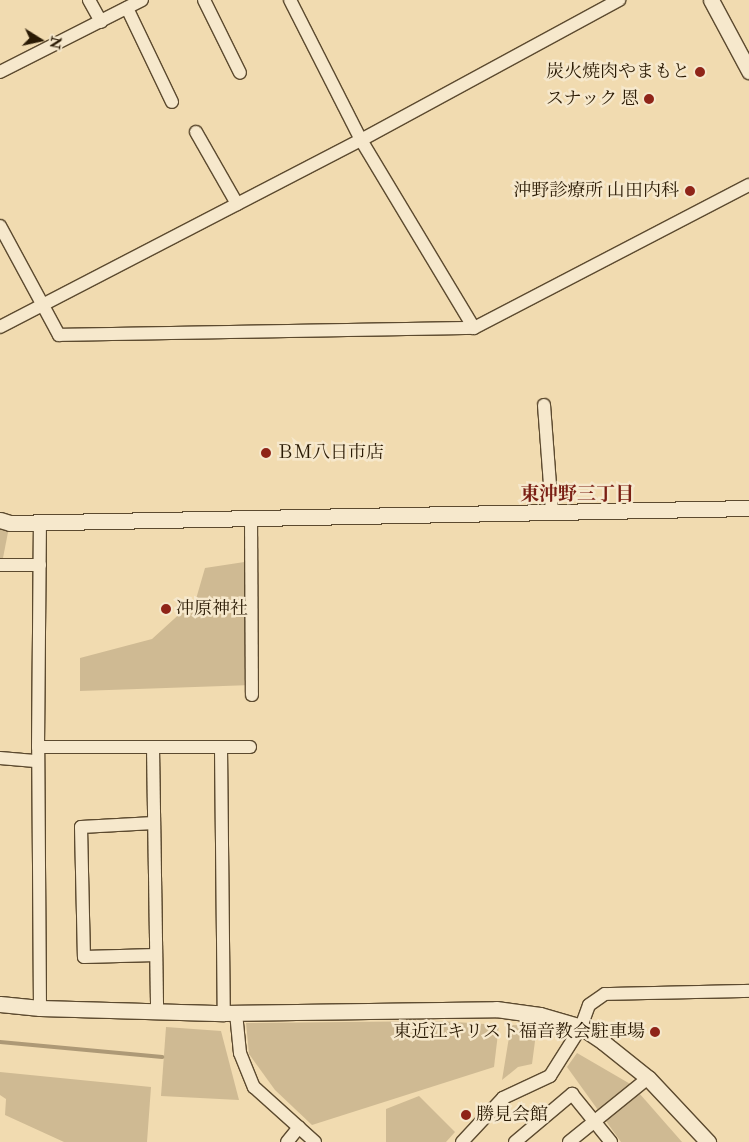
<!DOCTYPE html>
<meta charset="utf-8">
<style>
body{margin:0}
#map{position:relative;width:749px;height:1142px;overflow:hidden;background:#f1dbb0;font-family:"IM FELL Double Pica","Noto Serif JP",serif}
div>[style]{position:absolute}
.green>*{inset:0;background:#cfba93;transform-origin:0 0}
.stream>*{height:4px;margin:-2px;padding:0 2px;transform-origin:2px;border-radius:2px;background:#ad9976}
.roads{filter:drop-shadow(1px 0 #5c4a2f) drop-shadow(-1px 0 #5c4a2f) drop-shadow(0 1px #5c4a2f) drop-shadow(0 -1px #5c4a2f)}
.minor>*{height:12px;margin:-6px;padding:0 6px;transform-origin:6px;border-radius:6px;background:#f6e8cc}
.tertiary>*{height:15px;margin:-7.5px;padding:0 7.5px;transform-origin:7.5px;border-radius:7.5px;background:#f6e8cc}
.dots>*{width:14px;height:14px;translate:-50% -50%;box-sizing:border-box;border:2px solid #f6e8cc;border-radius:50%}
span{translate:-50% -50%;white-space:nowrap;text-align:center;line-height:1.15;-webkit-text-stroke:5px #f6e8cc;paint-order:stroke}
.poi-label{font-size:18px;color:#2a1a04}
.right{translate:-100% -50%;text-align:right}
.left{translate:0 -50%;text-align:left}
.neighbourhood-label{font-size:19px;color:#7a1f14;font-weight:700}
.north{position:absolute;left:15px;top:15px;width:50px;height:50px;-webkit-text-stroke:4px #f6e8cc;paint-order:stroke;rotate:100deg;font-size:14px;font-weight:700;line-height:20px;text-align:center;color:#2a1a04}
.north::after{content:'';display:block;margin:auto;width:18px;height:22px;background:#2a1a04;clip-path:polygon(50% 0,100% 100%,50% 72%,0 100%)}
</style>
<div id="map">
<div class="green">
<i style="left:0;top:521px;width:10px;height:44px;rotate:11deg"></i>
<i style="clip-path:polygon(251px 561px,252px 685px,80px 691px,80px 658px,152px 639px,196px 599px,205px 568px)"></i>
<i style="clip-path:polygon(441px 1021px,499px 1025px,494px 1067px,312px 1125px,275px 1090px,249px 1054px,246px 1023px)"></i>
<i style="clip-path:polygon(511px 1025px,537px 1026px,532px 1064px,518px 1067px,502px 1080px)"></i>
<i style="clip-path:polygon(166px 1027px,221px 1031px,239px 1100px,161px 1096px)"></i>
<i style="clip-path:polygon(577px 1053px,632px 1085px,682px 1142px,621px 1142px,567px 1067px)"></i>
<i style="clip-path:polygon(0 1072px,151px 1087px,147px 1142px,64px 1142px,5px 1115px,6px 1099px,0 1095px)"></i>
<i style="clip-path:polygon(419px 1096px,455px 1132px,446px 1142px,386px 1142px,386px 1109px)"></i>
</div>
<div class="stream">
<i style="left:0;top:1042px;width:163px;rotate:5.3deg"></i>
</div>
<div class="roads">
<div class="minor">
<i style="left:89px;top:0;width:25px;rotate:61deg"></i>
<i style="left:204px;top:0;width:81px;rotate:63.7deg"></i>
<i style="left:290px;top:0;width:157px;rotate:63.1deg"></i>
<i style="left:361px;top:140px;width:219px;rotate:59deg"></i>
<i style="left:127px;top:8px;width:104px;rotate:64.4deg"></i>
<i style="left:0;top:72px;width:159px;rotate:-26.9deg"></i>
<i style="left:196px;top:132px;width:83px;rotate:60.3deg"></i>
<i style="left:0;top:226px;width:124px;rotate:61.6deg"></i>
<i style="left:59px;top:335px;width:415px;rotate:-1deg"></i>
<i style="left:474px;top:328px;width:310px;rotate:-27.5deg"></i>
<i style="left:0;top:327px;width:407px;rotate:-27.4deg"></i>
<i style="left:361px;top:140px;width:294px;rotate:-28.5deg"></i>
<i style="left:544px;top:405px;width:107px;rotate:85.7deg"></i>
<i style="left:251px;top:518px;width:177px;rotate:89.7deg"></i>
<i style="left:0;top:565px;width:40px"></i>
<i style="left:38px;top:747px;width:225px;rotate:-89.5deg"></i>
<i style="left:153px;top:748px;width:263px;rotate:89.1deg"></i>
<i style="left:221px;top:748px;width:265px;rotate:89.4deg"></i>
<i style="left:0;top:758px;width:38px;rotate:5deg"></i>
<i style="left:154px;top:823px;width:73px;rotate:176.9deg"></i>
<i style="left:81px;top:827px;width:130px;rotate:88.7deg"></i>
<i style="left:84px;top:957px;width:72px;rotate:-1.6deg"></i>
<i style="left:40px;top:1008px;width:261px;rotate:-90.4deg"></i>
<i style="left:38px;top:747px;width:212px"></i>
<i style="left:236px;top:1013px;width:40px;rotate:84.3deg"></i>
<i style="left:240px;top:1053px;width:37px;rotate:68deg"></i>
<i style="left:254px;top:1087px;width:82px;rotate:42deg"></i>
<i style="left:287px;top:1142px;width:19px;rotate:-51deg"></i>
<i style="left:462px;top:1142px;width:60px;rotate:-47deg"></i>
<i style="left:503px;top:1098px;width:52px;rotate:-25.1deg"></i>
<i style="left:550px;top:1076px;width:58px;rotate:-57.7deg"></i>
<i style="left:581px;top:1027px;width:23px;rotate:-70deg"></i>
<i style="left:589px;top:1005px;width:19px;rotate:-35deg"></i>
<i style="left:605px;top:994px;width:144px;rotate:-1.2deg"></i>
<i style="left:515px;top:1142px;width:75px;rotate:-40.1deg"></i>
<i style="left:572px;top:1094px;width:62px;rotate:50.9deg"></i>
<i style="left:569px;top:1142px;width:102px;rotate:-39deg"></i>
</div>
<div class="tertiary">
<i style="left:711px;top:0;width:81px;rotate:61.8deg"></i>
<i style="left:0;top:520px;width:10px;rotate:17deg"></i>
<i style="left:10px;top:523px;width:739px;rotate:-1.16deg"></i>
<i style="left:0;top:1004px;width:40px;rotate:5.7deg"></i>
<i style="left:40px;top:1008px;width:184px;rotate:1.6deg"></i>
<i style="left:224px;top:1013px;width:272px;rotate:-0.8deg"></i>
<i style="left:496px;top:1009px;width:44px;rotate:7.8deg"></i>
<i style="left:540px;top:1015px;width:43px;rotate:16.3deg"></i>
<i style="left:581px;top:1027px;width:27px;rotate:34deg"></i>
<i style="left:603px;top:1042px;width:58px;rotate:38.7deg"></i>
<i style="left:648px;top:1078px;width:88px;rotate:46.8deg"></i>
</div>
</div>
<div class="dots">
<i style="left:700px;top:72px;background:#8f2418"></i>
<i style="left:649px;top:99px;background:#8f2418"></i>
<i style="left:690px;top:191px;background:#8f2418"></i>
<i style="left:266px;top:453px;background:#8f2418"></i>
<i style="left:166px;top:609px;background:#8f2418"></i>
<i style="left:655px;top:1032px;background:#8f2418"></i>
<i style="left:466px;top:1115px;background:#8f2418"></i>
</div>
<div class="poi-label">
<span class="right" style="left:690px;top:72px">炭火焼肉やまもと</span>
<span class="right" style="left:639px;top:99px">スナック 恩</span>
<span class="right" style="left:679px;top:191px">沖野診療所 山田内科</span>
<span class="left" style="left:276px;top:453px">ＢＭ八日市店</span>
<span class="left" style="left:176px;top:609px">冲原神社</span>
<span class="right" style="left:645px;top:1032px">東近江キリスト福音教会駐車場</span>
<span class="left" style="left:476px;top:1115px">勝見会館</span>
</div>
<div class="neighbourhood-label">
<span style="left:577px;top:495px">東沖野三丁目</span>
</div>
<div class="north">N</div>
</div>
